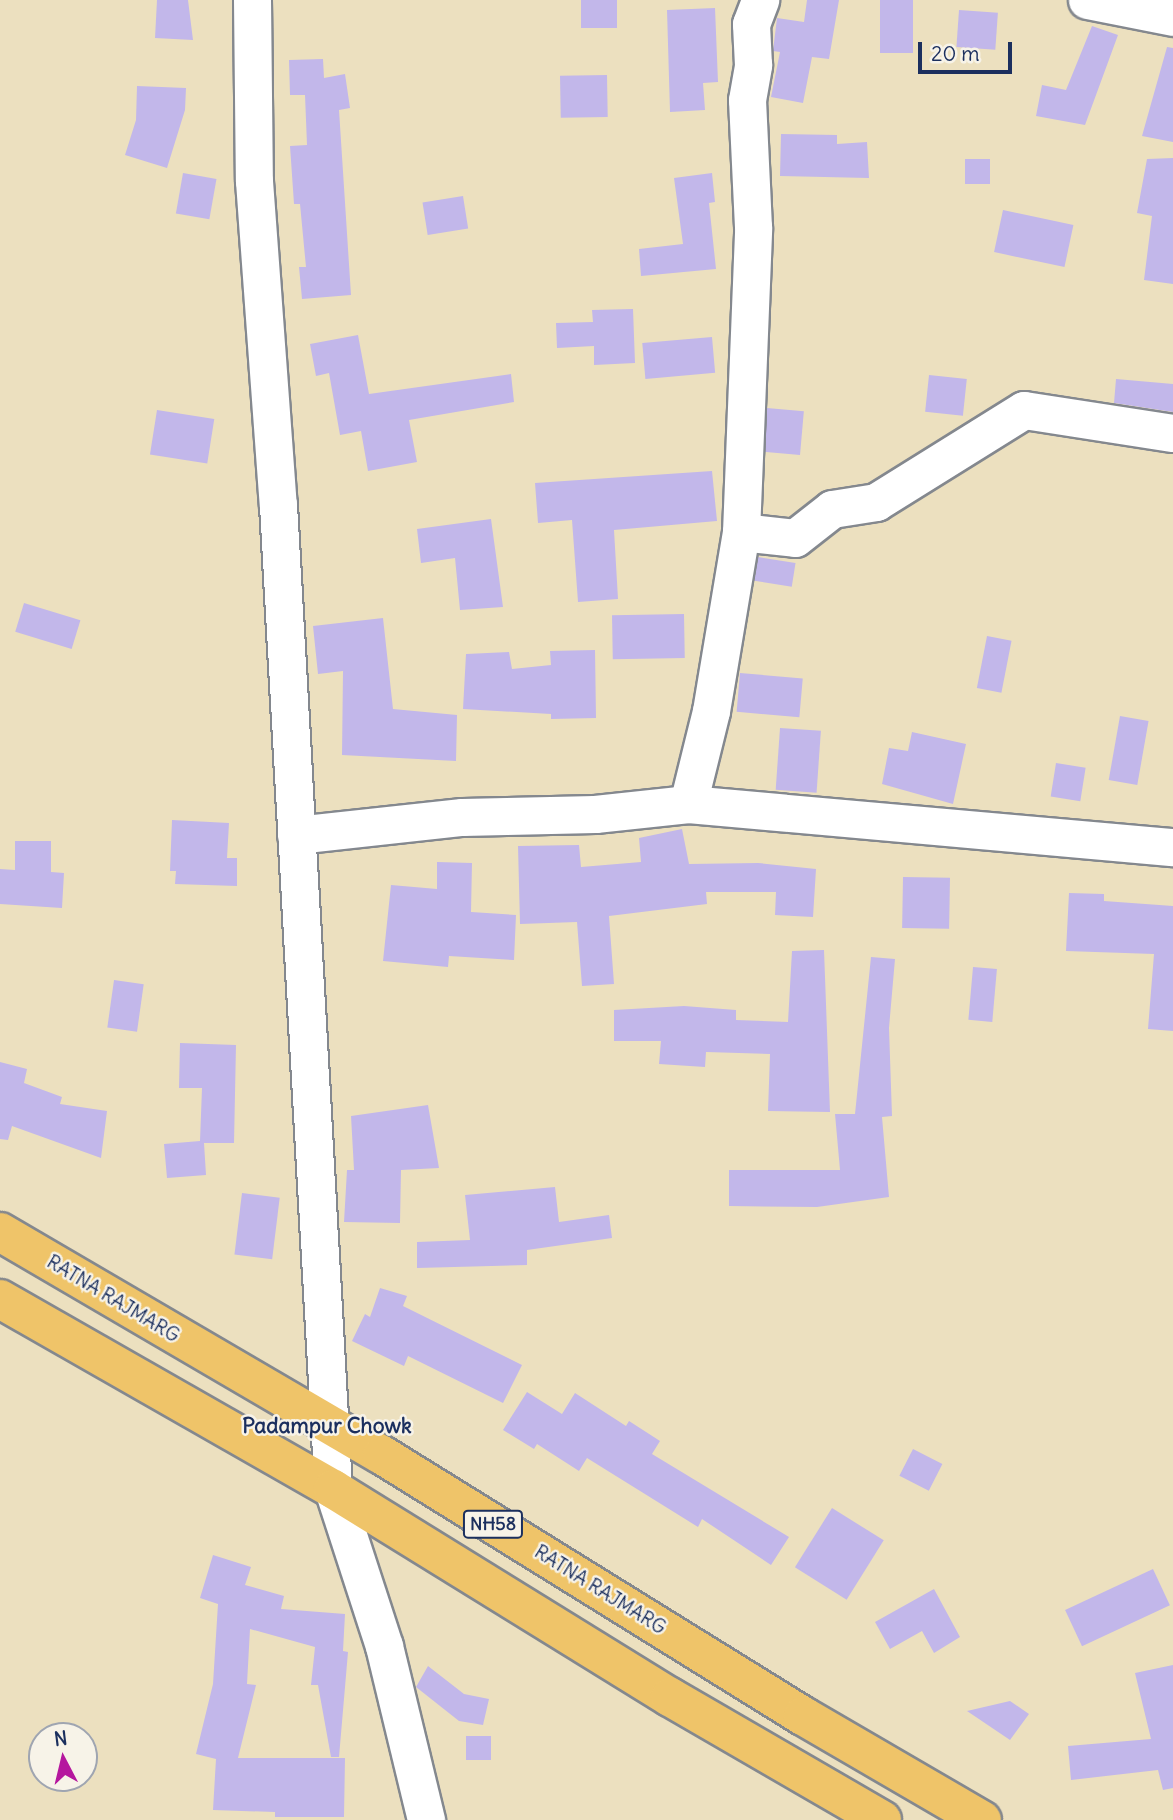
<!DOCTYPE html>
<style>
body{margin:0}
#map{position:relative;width:1173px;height:1820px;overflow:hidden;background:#ece0bf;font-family:Delius,sans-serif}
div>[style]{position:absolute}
.building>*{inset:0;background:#c2b7ea;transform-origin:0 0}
.roads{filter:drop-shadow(2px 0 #84888e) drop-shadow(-2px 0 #84888e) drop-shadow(0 2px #84888e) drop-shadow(0 -2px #84888e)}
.minor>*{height:37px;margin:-18.5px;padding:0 18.5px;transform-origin:18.5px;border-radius:18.5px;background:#fff}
.major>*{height:38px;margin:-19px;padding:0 19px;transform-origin:19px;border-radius:19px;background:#efc469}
span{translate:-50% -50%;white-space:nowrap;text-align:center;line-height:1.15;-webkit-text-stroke:5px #f7f3e8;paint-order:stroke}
.shield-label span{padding:2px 5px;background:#f7f3e8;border:2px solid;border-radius:5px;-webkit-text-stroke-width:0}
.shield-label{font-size:18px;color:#1b2f5e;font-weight:700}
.street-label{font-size:19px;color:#1b2f5e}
.neighbourhood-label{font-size:21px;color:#1b2f5e;font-weight:700}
.north{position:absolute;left:28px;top:1722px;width:70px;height:70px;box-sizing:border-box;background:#f7f3e8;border:2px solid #9fa5b1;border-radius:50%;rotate:353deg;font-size:19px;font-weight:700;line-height:28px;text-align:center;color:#1b2f5e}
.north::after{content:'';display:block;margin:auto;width:24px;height:32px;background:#b5179e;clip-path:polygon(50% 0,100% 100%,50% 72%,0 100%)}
.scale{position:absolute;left:918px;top:42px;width:94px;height:32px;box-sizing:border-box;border:4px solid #1b2f5e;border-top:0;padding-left:9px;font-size:21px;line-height:24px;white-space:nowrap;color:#1b2f5e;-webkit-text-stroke:5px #f7f3e8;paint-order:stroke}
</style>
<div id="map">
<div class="building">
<i style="clip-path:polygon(157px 0,188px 0,193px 40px,155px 38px)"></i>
<i style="left:581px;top:0;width:36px;height:28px"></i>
<i style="clip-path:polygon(807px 0,839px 0,829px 59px,812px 57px,803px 103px,771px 97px,780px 52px,773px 51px,777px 18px,804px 22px)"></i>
<i style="left:880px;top:0;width:33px;height:53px"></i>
<i style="clip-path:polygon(715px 8px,718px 82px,703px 83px,705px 110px,670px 112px,667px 10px)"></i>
<i style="left:959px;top:10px;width:39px;height:37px;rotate:4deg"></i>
<i style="clip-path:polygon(1092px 26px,1118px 35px,1085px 125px,1036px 116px,1042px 85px,1066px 90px)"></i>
<i style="clip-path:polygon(1167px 47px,1173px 48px,1173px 142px,1142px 136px)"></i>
<i style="clip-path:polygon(323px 59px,324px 78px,345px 74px,350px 108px,339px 110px,351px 295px,302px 299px,299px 267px,306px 267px,300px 204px,294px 204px,290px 146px,307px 145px,305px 95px,290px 95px,289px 60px)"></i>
<i style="left:607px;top:75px;width:42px;height:47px;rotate:89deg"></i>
<i style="clip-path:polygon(137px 86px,186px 88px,185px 110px,167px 168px,125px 155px,136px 120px)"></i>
<i style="clip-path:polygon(781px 134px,837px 135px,837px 144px,867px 142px,869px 178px,780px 176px)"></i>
<i style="clip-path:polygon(1173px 158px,1173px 284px,1144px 280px,1152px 216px,1137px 213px,1147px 159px)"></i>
<i style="left:965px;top:159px;width:25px;height:25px"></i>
<i style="left:183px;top:173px;width:34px;height:41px;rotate:10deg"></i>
<i style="clip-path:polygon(712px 173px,715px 202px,709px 203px,716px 269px,641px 276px,639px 249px,683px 244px,674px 178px)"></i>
<i style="left:463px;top:196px;width:33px;height:41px;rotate:81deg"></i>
<i style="left:1003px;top:210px;width:72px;height:43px;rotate:12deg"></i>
<i style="clip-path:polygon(633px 309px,635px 363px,594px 365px,594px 346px,557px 348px,556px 323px,593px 322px,592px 310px)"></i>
<i style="clip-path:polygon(358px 335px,369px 394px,511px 374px,514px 402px,409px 420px,417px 462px,368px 471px,361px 431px,340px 435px,329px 373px,316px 376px,310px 344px)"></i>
<i style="left:712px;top:337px;width:36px;height:70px;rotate:85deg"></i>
<i style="left:929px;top:375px;width:38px;height:37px;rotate:6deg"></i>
<i style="clip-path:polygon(1116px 379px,1173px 384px,1173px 412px,1114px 403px)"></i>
<i style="left:767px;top:408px;width:37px;height:44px;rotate:5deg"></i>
<i style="left:157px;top:410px;width:58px;height:45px;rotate:9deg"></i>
<i style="clip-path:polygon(712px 471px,717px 521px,614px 530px,618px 599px,578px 602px,572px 520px,538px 523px,535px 483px)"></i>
<i style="clip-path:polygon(491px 519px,503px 607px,460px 610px,455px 558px,421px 563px,417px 529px)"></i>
<i style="left:758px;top:557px;width:38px;height:24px;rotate:9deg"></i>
<i style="left:24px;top:603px;width:59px;height:30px;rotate:17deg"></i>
<i style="left:684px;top:614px;width:44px;height:72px;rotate:89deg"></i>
<i style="clip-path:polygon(383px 618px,393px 709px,457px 715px,456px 761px,342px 755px,343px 671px,318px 674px,313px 626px)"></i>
<i style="left:987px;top:636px;width:25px;height:53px;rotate:11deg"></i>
<i style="clip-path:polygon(595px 650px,596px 718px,551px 719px,551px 714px,463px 709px,466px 654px,509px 652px,512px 669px,551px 665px,550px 651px)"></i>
<i style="left:740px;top:673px;width:63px;height:39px;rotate:5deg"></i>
<i style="left:1120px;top:716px;width:29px;height:65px;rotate:10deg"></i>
<i style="left:780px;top:728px;width:41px;height:62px;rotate:4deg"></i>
<i style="clip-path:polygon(912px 732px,966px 744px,953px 804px,882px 784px,889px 748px,908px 751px)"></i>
<i style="left:1056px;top:763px;width:30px;height:34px;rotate:9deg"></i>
<i style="clip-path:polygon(172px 820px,229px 823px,227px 858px,237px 858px,237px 886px,175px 884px,176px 871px,170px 871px)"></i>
<i style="clip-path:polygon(682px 829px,689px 864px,758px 863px,816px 869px,813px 917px,775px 915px,776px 892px,706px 892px,707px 904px,609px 916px,614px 984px,582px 986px,577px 922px,520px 924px,518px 846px,579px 845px,581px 867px,641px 862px,639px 838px)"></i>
<i style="clip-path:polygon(15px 841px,51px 841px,51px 872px,64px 873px,62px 908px,0 904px,0 869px,15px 870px)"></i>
<i style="clip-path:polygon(437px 862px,472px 863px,471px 912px,516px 915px,514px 960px,449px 956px,448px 967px,383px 961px,391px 885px,437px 889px)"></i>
<i style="left:903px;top:877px;width:47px;height:51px;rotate:1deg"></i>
<i style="clip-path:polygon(1069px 893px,1104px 894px,1104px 901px,1173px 906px,1173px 1031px,1148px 1029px,1154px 954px,1066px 951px)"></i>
<i style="clip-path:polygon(824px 950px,830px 1112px,768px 1111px,770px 1054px,706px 1052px,705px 1067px,659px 1064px,661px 1041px,614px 1041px,614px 1010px,684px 1006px,736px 1010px,736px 1020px,788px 1022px,792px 951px)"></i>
<i style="clip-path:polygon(871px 957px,895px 959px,889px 1028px,892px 1116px,882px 1117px,889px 1197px,817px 1207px,729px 1206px,729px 1170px,840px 1170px,835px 1114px,855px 1114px)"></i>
<i style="left:973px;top:967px;width:24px;height:53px;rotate:5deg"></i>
<i style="left:114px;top:980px;width:30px;height:48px;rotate:8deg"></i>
<i style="clip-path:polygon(180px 1043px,236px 1045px,234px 1143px,204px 1143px,206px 1175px,167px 1178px,164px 1144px,200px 1141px,202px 1088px,179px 1088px)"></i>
<i style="clip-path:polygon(0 1062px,27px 1069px,24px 1083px,62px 1097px,60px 1104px,107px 1111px,101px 1158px,12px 1126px,8px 1140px,0 1139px)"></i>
<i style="clip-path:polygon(428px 1105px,439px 1168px,401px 1170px,400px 1223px,344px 1222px,347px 1170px,354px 1170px,351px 1116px)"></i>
<i style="clip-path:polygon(555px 1187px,559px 1222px,609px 1215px,612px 1238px,527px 1250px,527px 1265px,417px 1268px,417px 1242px,470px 1240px,465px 1195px)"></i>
<i style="left:242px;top:1193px;width:38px;height:62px;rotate:7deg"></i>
<i style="clip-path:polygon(380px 1288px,407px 1296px,403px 1306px,522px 1365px,503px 1403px,408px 1356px,404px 1366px,352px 1341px,365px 1314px,370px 1317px)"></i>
<i style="clip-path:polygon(527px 1392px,562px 1414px,575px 1393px,626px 1426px,629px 1421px,660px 1441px,652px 1454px,789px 1537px,771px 1565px,702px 1519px,698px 1527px,587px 1458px,579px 1471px,537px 1444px,534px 1449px,503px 1430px)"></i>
<i style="left:913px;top:1449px;width:33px;height:30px;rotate:27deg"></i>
<i style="left:832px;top:1508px;width:61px;height:70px;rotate:32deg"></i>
<i style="clip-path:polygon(213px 1555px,251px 1567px,245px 1585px,284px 1596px,281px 1609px,345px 1614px,343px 1651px,348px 1652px,339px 1757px,331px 1757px,318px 1685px,311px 1685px,315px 1647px,250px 1629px,247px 1684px,256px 1685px,238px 1758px,345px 1758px,344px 1817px,275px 1817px,275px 1812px,213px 1810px,216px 1759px,196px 1754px,213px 1684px,218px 1604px,200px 1598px)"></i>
<i style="left:1153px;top:1569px;width:40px;height:97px;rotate:65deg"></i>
<i style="clip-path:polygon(934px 1589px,960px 1637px,934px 1653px,922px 1631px,890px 1649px,875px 1622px)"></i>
<i style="clip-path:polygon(1173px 1665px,1173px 1788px,1163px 1790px,1158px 1770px,1071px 1780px,1068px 1746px,1151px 1739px,1135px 1673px)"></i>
<i style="clip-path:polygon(428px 1666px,464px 1694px,489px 1699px,483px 1725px,459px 1721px,416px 1687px)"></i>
<i style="clip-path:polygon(1010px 1701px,1029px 1714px,1010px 1740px,967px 1711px)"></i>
<i style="left:466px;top:1736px;width:25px;height:24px"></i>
</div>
<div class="roads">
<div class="minor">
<i style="left:252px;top:0;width:181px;rotate:89.4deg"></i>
<i style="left:254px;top:181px;width:325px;rotate:85.8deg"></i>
<i style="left:278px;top:505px;width:986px;rotate:86.8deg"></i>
<i style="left:333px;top:1489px;width:165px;rotate:72deg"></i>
<i style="left:384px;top:1646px;width:179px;rotate:76.4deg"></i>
<i style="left:1087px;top:0;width:88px;rotate:11.2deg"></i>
<i style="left:741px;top:532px;width:54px;rotate:6.3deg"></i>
<i style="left:795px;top:538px;width:47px;rotate:-38.1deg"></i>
<i style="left:832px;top:509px;width:45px;rotate:-9deg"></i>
<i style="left:876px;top:502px;width:174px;rotate:-31.9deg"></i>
<i style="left:1024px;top:410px;width:151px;rotate:8.8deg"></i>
<i style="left:688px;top:804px;width:96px;rotate:-76.1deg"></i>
<i style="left:711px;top:711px;width:181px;rotate:-80.5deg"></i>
<i style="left:741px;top:532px;width:305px;rotate:-87.7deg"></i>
<i style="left:753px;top:227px;width:127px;rotate:-92.7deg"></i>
<i style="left:747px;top:100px;width:36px;rotate:-80deg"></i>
<i style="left:753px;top:65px;width:41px;rotate:-92.8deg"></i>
<i style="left:751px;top:24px;width:26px;rotate:-69deg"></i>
<i style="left:296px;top:835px;width:167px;rotate:-6.2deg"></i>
<i style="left:462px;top:817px;width:133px;rotate:-1.3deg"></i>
<i style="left:595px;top:814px;width:94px;rotate:-6.1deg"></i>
<i style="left:688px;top:804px;width:487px;rotate:5.1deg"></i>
</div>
<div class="major">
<i style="left:0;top:1232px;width:442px;rotate:30.3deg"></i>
<i style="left:382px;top:1455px;width:495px;rotate:31.8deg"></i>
<i style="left:803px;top:1716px;width:207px;rotate:30.2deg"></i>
<i style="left:0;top:1299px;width:383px;rotate:29.7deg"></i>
<i style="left:333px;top:1489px;width:396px;rotate:31.7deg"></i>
<i style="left:670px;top:1697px;width:245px;rotate:30.1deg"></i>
</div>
</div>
<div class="shield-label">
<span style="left:493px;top:1524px">NH58</span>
</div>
<div class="street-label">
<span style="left:113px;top:1299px;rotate:31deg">RATNA RAJMARG</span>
<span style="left:600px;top:1590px;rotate:32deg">RATNA RAJMARG</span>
</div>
<div class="neighbourhood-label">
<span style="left:327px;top:1426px">Padampur Chowk</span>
</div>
<div class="north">N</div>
<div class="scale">20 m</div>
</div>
